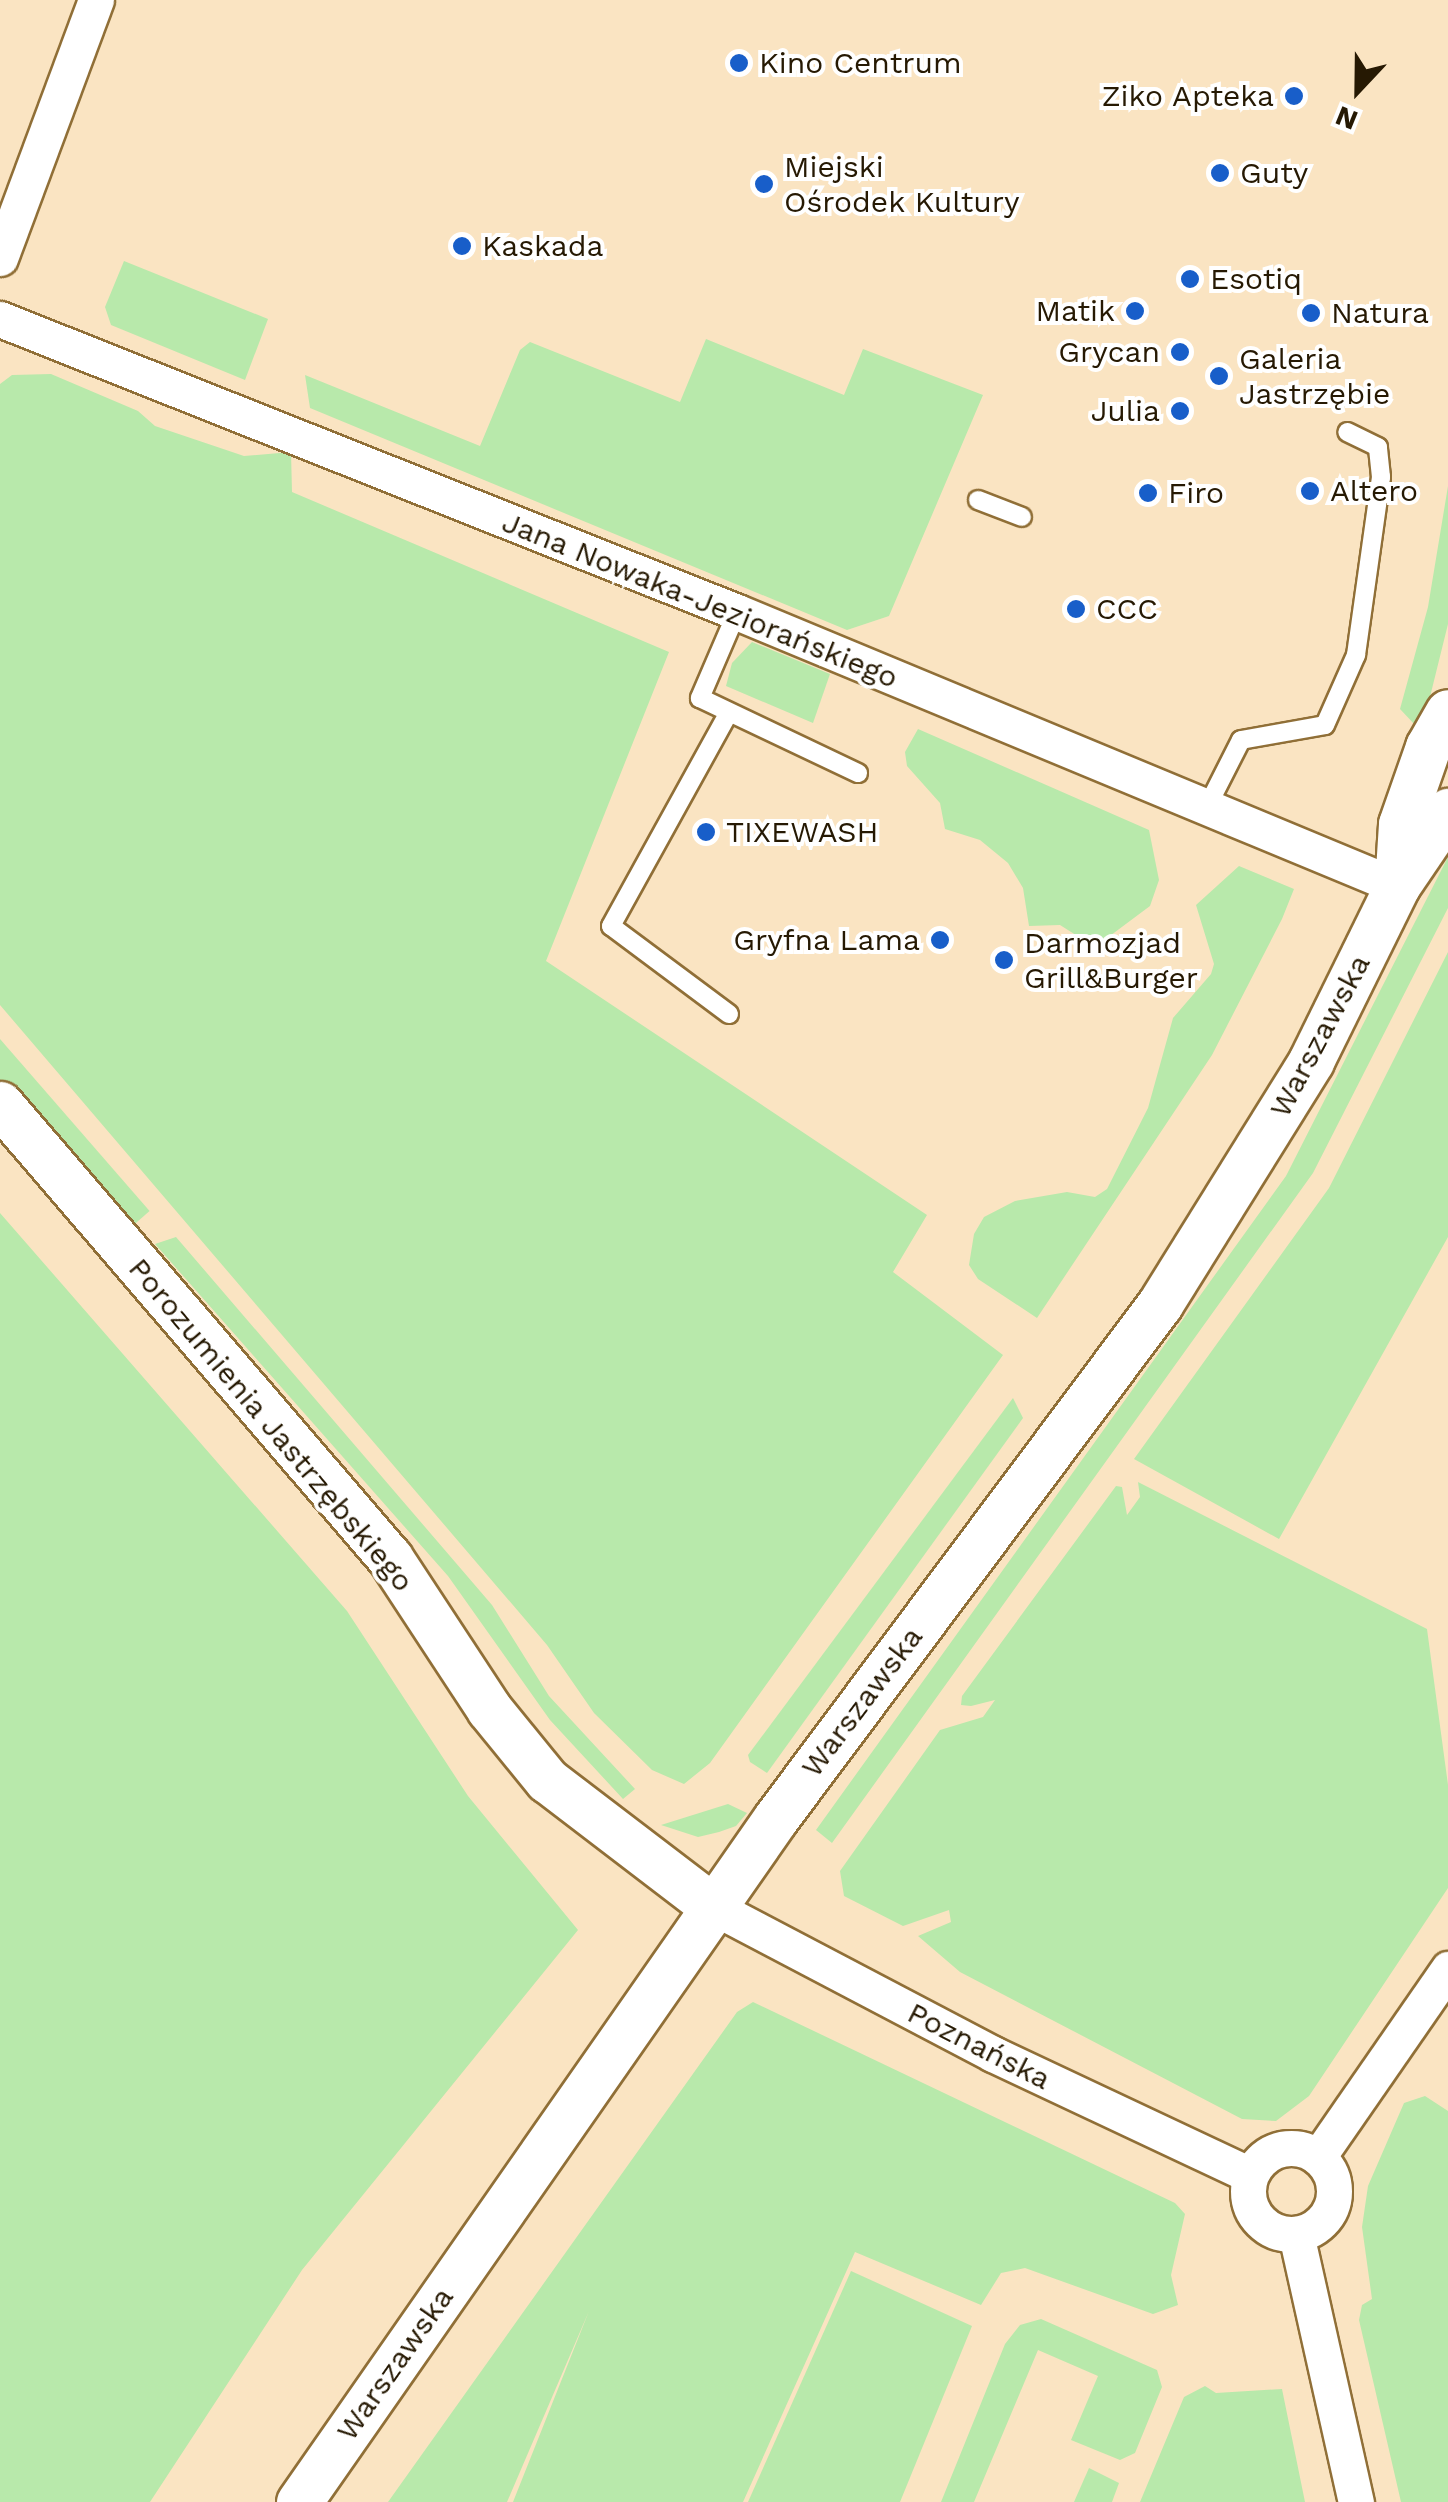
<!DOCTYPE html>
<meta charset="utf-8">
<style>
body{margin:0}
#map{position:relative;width:1448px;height:2502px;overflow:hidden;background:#fae4c2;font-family:"Work Sans",sans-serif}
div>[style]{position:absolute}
.green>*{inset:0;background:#b8e9ab;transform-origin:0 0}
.roads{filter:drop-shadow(2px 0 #906f37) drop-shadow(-2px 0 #906f37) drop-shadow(0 2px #906f37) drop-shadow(0 -2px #906f37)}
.service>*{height:18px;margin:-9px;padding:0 9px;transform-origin:9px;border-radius:9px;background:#fff}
.minor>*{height:35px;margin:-17.5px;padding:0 17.5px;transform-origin:17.5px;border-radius:17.5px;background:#fff}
.minor>.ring{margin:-17.5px;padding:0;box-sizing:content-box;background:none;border:35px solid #fff;border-radius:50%}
.tertiary>*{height:45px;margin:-22.5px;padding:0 22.5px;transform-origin:22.5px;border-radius:22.5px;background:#fff}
.dots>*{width:28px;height:28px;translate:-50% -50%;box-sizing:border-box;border:5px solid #fff;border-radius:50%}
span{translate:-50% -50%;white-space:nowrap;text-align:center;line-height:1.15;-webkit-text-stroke:8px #fff;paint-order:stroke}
.poi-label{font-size:30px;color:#261903}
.left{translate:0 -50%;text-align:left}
.right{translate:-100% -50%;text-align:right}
.street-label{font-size:30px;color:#261903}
.north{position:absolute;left:1308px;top:40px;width:100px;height:100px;-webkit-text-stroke:8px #fff;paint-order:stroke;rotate:202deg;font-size:28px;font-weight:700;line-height:40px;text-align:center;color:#261903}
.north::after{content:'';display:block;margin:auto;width:35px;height:45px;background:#261903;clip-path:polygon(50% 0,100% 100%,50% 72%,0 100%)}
</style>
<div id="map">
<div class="green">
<i style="clip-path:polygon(124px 261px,268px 319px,245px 380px,111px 325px,105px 307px)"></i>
<i style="clip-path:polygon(706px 339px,844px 395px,863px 349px,983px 395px,889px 616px,847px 630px,310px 408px,305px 375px,480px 446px,520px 350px,530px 342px,680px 402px)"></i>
<i style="clip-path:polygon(51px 374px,138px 411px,155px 426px,244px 456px,291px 452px,292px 492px,669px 652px,546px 961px,927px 1215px,893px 1272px,1003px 1355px,710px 1763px,684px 1784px,652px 1770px,594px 1713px,547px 1645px,0 1005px,0 384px,12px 375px)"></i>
<i style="clip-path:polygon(1448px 486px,1448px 624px,1428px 705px,1416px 726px,1400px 709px,1428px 607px)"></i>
<i style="clip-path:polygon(752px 642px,830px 674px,813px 723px,726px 686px,732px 663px)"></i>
<i style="clip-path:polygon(918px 729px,1149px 830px,1159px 880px,1150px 906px,1087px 953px,1079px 937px,1060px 925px,1029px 926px,1023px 888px,1008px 863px,980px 840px,945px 829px,940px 803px,907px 766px,905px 752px)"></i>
<i style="clip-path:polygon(1448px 857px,1448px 908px,1313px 1173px,832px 1843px,816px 1830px,1286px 1176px)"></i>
<i style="clip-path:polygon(1239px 866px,1294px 889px,1282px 919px,1212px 1055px,1037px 1318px,978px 1279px,969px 1265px,974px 1234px,984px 1217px,1015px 1201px,1067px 1192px,1095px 1197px,1107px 1189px,1148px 1108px,1173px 1018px,1211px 974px,1214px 964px,1196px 905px)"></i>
<i style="clip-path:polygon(1448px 952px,1448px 1237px,1279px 1539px,1134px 1459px,1329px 1188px)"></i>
<i style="left:0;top:1039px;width:228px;height:28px;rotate:49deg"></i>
<i style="clip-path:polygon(0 1213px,347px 1611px,468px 1796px,578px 1930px,302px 2270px,150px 2502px,0 2502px)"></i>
<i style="clip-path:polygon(176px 1237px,492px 1605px,549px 1696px,635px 1789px,623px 1799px,550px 1720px,448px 1576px,155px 1244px)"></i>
<i style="clip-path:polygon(1013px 1398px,1023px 1418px,767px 1773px,750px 1762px,748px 1755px)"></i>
<i style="clip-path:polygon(1138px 1482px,1427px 1629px,1448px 1785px,1448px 1888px,1309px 2096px,1276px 2121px,1242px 2119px,960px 1972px,918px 1936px,951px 1922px,949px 1910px,903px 1926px,844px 1896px,840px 1871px,940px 1730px,983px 1717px,995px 1700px,971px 1706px,961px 1705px,962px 1696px,1116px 1486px,1122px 1487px,1127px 1515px,1140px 1497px)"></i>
<i style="clip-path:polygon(728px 1804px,747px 1813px,736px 1826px,719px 1832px,698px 1837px,661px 1825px)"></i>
<i style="clip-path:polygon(753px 2002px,1175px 2203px,1185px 2214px,1171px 2275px,1178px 2305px,1153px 2314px,1025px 2268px,1001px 2273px,981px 2305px,855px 2252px,743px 2502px,513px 2502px,589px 2311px,507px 2502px,388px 2502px,737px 2012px)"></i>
<i style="clip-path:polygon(1425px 2096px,1448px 2111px,1448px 2502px,1401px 2502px,1359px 2320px,1362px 2305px,1372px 2299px,1362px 2227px,1368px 2186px,1404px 2103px)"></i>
<i style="clip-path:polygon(851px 2271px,972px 2326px,900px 2502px,748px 2502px)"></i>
<i style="clip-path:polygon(1041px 2319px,1157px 2370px,1162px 2387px,1135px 2453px,1120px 2460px,1071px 2440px,1098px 2376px,1038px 2350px,974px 2502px,941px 2502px,1005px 2344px,1020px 2325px)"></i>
<i style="clip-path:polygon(1205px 2386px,1216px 2393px,1282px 2389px,1305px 2502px,1140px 2502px,1184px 2397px)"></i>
<i style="clip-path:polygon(1089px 2468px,1119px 2483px,1112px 2502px,1074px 2502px)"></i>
</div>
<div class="roads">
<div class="service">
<i style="left:978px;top:500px;width:47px;rotate:21.1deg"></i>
<i style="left:737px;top:612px;width:94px;rotate:113.3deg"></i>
<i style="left:700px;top:698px;width:175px;rotate:25.4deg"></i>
<i style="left:1206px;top:809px;width:77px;rotate:-63.1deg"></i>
<i style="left:1241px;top:740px;width:85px;rotate:-10.1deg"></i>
<i style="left:1325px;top:725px;width:77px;rotate:-66.1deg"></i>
<i style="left:1356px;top:655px;width:180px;rotate:-82deg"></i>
<i style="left:1381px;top:477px;width:30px;rotate:-96deg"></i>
<i style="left:1378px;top:447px;width:34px;rotate:-154deg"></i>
<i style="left:729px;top:1014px;width:147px;rotate:-143.3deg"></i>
<i style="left:611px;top:926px;width:244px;rotate:-61.1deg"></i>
</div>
<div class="minor">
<i style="left:0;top:258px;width:275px;rotate:-69.6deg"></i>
<i style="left:0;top:319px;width:793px;rotate:21.68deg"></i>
<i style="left:737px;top:612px;width:715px;rotate:22.55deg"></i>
<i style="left:713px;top:1907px;width:316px;rotate:27.7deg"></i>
<i style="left:993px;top:2054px;width:284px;rotate:25.2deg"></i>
<i class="ring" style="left:1248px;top:2148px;width:51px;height:51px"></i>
<i style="left:1318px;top:2157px;width:229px;rotate:-55.3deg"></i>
<i style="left:1296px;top:2234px;width:275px;rotate:77.4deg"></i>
</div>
<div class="tertiary">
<i style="left:1397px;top:886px;width:62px;rotate:-86.3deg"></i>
<i style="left:1401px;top:824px;width:82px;rotate:-70.7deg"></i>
<i style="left:1428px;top:747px;width:40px;rotate:-60.3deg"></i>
<i style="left:0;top:1104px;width:599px;rotate:49.34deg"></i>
<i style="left:390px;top:1558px;width:181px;rotate:56.7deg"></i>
<i style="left:489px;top:1709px;width:92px;rotate:50.8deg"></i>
<i style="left:547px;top:1780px;width:209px;rotate:37.4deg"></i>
<i style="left:299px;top:2502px;width:834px;rotate:-55.11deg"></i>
<i style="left:776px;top:1818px;width:642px;rotate:-53.24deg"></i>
<i style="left:1160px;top:1304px;width:286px;rotate:-58.1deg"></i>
<i style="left:1311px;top:1061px;width:195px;rotate:-63.8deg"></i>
<i style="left:1397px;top:886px;width:91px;rotate:-55.8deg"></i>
</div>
</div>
<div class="dots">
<i style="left:739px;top:63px;background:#185ec9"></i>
<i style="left:1294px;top:96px;background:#185ec9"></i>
<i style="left:1220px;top:173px;background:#185ec9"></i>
<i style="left:764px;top:184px;background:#185ec9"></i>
<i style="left:462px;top:246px;background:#185ec9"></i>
<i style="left:1190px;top:279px;background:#185ec9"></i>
<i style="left:1135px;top:311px;background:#185ec9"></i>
<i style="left:1311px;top:313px;background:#185ec9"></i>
<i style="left:1180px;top:352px;background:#185ec9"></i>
<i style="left:1219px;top:376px;background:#185ec9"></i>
<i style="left:1180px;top:411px;background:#185ec9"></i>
<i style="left:1310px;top:491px;background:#185ec9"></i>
<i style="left:1148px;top:493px;background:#185ec9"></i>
<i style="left:1076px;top:609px;background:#185ec9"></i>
<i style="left:706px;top:832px;background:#185ec9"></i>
<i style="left:940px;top:940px;background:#185ec9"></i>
<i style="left:1004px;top:960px;background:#185ec9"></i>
</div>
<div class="poi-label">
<span class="left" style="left:759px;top:63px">Kino Centrum</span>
<span class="right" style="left:1274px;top:96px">Ziko Apteka</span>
<span class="left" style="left:784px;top:184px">Miejski<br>Ośrodek Kultury</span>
<span class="left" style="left:1240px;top:173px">Guty</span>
<span class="left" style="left:482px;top:246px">Kaskada</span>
<span class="left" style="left:1210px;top:279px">Esotiq</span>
<span class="right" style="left:1115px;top:311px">Matik</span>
<span class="left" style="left:1331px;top:313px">Natura</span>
<span class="right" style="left:1160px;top:352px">Grycan</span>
<span class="left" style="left:1239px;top:376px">Galeria<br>Jastrzębie</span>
<span class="right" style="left:1160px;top:411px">Julia</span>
<span class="left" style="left:1330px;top:491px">Altero</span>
<span class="left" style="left:1168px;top:493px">Firo</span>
<span class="left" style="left:1096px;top:609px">CCC</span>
<span class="left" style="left:726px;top:832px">TIXEWASH</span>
<span class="right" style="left:920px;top:940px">Gryfna Lama</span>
<span class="left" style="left:1024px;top:960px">Darmozjad<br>Grill&amp;Burger</span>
</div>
<div class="street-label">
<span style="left:700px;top:600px;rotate:22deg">Jana Nowaka-Jeziorańskiego</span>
<span style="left:1320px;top:1036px;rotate:-62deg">Warszawska</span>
<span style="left:271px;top:1425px;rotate:50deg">Porozumienia Jastrzębskiego</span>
<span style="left:862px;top:1702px;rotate:-53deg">Warszawska</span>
<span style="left:979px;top:2046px;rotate:27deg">Poznańska</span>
<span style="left:395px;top:2364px;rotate:-55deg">Warszawska</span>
</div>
<div class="north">N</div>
</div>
